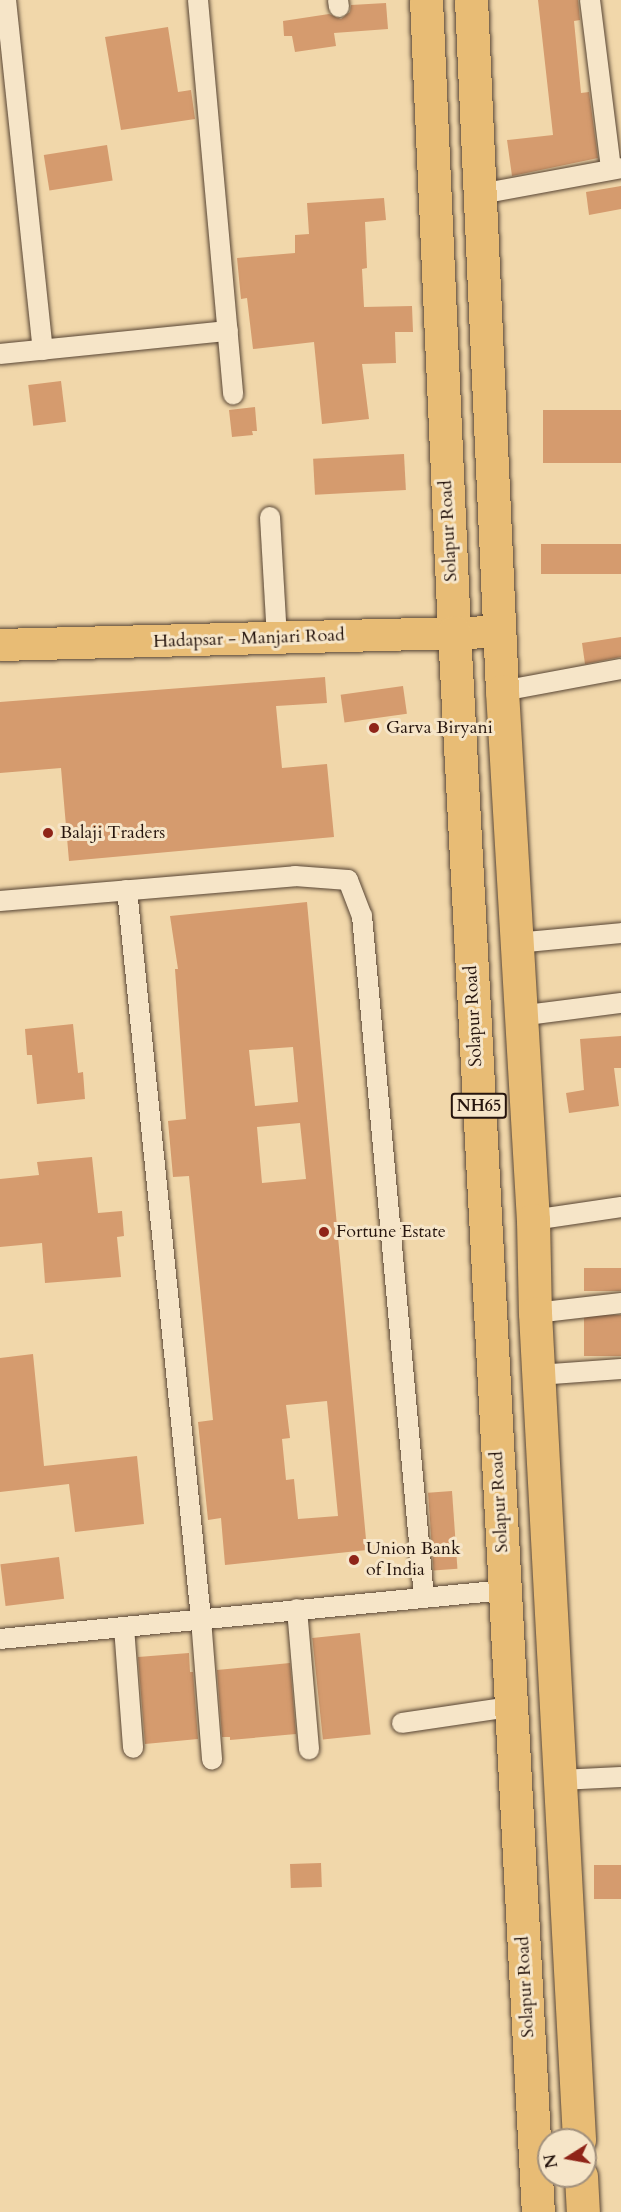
<!DOCTYPE html>
<html>
<head>
<meta charset="utf-8">
<style>
	body { margin:0 }
	#map { position:relative; width:621px; height:2212px; overflow:hidden; background:#f1d7aa; font-family:Cardo,serif }
	div>[style] { position:absolute }
	.building>* { inset:0; background:#d59b6e; transform-origin:0 0 }
	.roads { filter:drop-shadow(0 0 2px #584534) drop-shadow(0 0 2px #584534) }
	.street>* { height:20px; margin:-10px; padding:0 10px; transform-origin:10px; border-radius:10px; background:#f6e5c8 }
	.primary>* { height:32px; margin:-16px; padding:0 16px; transform-origin:16px; border-radius:16px; background:#e8bc75 }
	.highway>* { height:33px; margin:-16.5px; padding:0 16.5px; transform-origin:16.5px; border-radius:16.5px; background:#e8bc75 }
	.dots>* { width:16px; height:16px; translate:-50% -50%; box-sizing:border-box; border:3px solid #f6e5c8; border-radius:50% }
	span { translate:-50% -50%; white-space:nowrap; text-align:center; line-height:1.15; -webkit-text-stroke:6px #f6e5c8; paint-order:stroke }
	.shield-label span { padding:2px 4px; background:#f6e5c8; border:2px solid; border-radius:4px; -webkit-text-stroke-width:0 }
	.shield-label { font-size:16px; color:#25140d; font-weight:700 }
	.street-label { font-size:18px; color:#25140d }
	.poi-label { font-size:18px; color:#25140d }
	.left { translate:0 -50%; text-align:left }
	.north { position:absolute; left:537px; top:2128px; width:60px; height:60px; box-sizing:border-box; background:#f6e5c8; border:2px solid #a2917d; border-radius:50%; rotate:259deg; font-size:16px; font-weight:700; line-height:24px; text-align:center; color:#25140d }
	.north::after { content:''; display:block; margin:auto; width:21px; height:27px; background:#8f2418; clip-path:polygon(50% 0,100% 100%,50% 72%,0 100%) }
</style>
</head>
<body>
<div id="map">
	<div class="building">
		<div style="clip-path:polygon(538px 0,578px 0,580px 20px,574px 21px,581px 93px,589px 92px,598px 158px,512px 176px,507px 140px,553px 135px)"></div>
		<div style="clip-path:polygon(386px 3px,388px 29px,334px 33px,336px 46px,295px 52px,292px 36px,284px 36px,283px 21px,329px 14px,341px 19px,350px 12px,351px 5px)"></div>
		<div style="clip-path:polygon(168px 27px,178px 92px,191px 90px,195px 119px,121px 130px,105px 37px)"></div>
		<div style="left:107px;top:145px;width:36px;height:64px;rotate:81deg"></div>
		<div style="clip-path:polygon(621px 186px,621px 209px,589px 215px,586px 192px)"></div>
		<div style="clip-path:polygon(384px 198px,386px 220px,365px 222px,367px 268px,362px 269px,364px 307px,412px 306px,413px 332px,395px 332px,396px 363px,362px 364px,369px 419px,322px 424px,314px 342px,253px 349px,247px 298px,241px 299px,237px 258px,295px 253px,295px 235px,309px 234px,307px 203px)"></div>
		<div style="left:61px;top:381px;width:41px;height:33px;rotate:83deg"></div>
		<div style="clip-path:polygon(255px 407px,257px 431px,252px 431px,253px 435px,232px 437px,229px 410px)"></div>
		<div style="left:621px;top:410px;width:53px;height:78px;rotate:90deg"></div>
		<div style="left:404px;top:454px;width:36px;height:91px;rotate:87deg"></div>
		<div style="left:621px;top:544px;width:30px;height:80px;rotate:90deg"></div>
		<div style="clip-path:polygon(621px 637px,621px 657px,585px 664px,582px 643px)"></div>
		<div style="clip-path:polygon(325px 677px,327px 703px,276px 706px,282px 768px,327px 764px,334px 837px,69px 861px,61px 768px,0 773px,0 702px)"></div>
		<div style="left:403px;top:686px;width:28px;height:63px;rotate:82deg"></div>
		<div style="clip-path:polygon(evenodd,307px 902px,367px 1550px,225px 1565px,221px 1518px,208px 1520px,198px 1422px,213px 1420px,189px 1176px,173px 1177px,168px 1121px,186px 1119px,175px 969px,178px 969px,170px 916px,307px 902px,293px 1047px,298px 1102px,255px 1106px,249px 1050px,293px 1047px,307px 902px,300px 1123px,306px 1179px,262px 1183px,257px 1127px,300px 1123px,307px 902px,327px 1401px,338px 1516px,298px 1519px,294px 1479px,286px 1480px,282px 1439px,290px 1438px,286px 1405px,327px 1401px)"></div>
		<div style="clip-path:polygon(73px 1024px,78px 1073px,83px 1072px,85px 1099px,37px 1104px,32px 1055px,27px 1055px,25px 1029px)"></div>
		<div style="clip-path:polygon(621px 1036px,621px 1068px,614px 1068px,619px 1106px,569px 1113px,566px 1093px,584px 1090px,580px 1039px)"></div>
		<div style="clip-path:polygon(92px 1157px,98px 1213px,122px 1211px,124px 1236px,117px 1237px,121px 1277px,45px 1283px,42px 1243px,0 1247px,0 1179px,39px 1175px,37px 1162px)"></div>
		<div style="left:621px;top:1268px;width:23px;height:37px;rotate:90deg"></div>
		<div style="left:621px;top:1315px;width:41px;height:37px;rotate:90deg"></div>
		<div style="clip-path:polygon(33px 1354px,44px 1466px,137px 1456px,144px 1524px,75px 1532px,69px 1484px,0 1492px,0 1358px)"></div>
		<div style="left:452px;top:1491px;width:78px;height:24px;rotate:86deg"></div>
		<div style="left:59px;top:1557px;width:42px;height:59px;rotate:83deg"></div>
		<div style="left:360px;top:1633px;width:102px;height:48px;rotate:84deg"></div>
		<div style="clip-path:polygon(189px 1653px,190px 1672px,193px 1672px,198px 1739px,145px 1744px,138px 1657px)"></div>
		<div style="clip-path:polygon(290px 1663px,296px 1734px,230px 1740px,230px 1737px,222px 1737px,217px 1670px)"></div>
		<div style="left:321px;top:1863px;width:24px;height:31px;rotate:88deg"></div>
		<div style="left:621px;top:1865px;width:34px;height:27px;rotate:90deg"></div>
	</div>
	<div class="roads">
		<div class="street">
			<div style="left:6px;top:0;width:352px;rotate:84deg"></div>
			<div style="left:198px;top:0;width:396px;rotate:84.9deg"></div>
			<div style="left:338px;top:0;width:7px;rotate:82deg"></div>
			<div style="left:590px;top:0;width:170px;rotate:82.9deg"></div>
			<div style="left:480px;top:194px;width:143px;rotate:-10.4deg"></div>
			<div style="left:0;top:354px;width:229px;rotate:-5.8deg"></div>
			<div style="left:270px;top:517px;width:122px;rotate:86.7deg"></div>
			<div style="left:502px;top:691px;width:121px;rotate:-10.5deg"></div>
			<div style="left:127px;top:890px;width:733px;rotate:84.2deg"></div>
			<div style="left:201px;top:1619px;width:141px;rotate:85.5deg"></div>
			<div style="left:0;top:901px;width:296px;rotate:-4.8deg"></div>
			<div style="left:295px;top:876px;width:53px;rotate:4.3deg"></div>
			<div style="left:348px;top:880px;width:39px;rotate:69deg"></div>
			<div style="left:362px;top:916px;width:684px;rotate:84.8deg"></div>
			<div style="left:516px;top:943px;width:105px;rotate:-5.4deg"></div>
			<div style="left:519px;top:1016px;width:103px;rotate:-7.3deg"></div>
			<div style="left:533px;top:1220px;width:89px;rotate:-8.4deg"></div>
			<div style="left:535px;top:1313px;width:87px;rotate:-6.6deg"></div>
			<div style="left:538px;top:1375px;width:83px;rotate:-4.1deg"></div>
			<div style="left:297px;top:1609px;width:141px;rotate:85.1deg"></div>
			<div style="left:124px;top:1627px;width:121px;rotate:85.7deg"></div>
			<div style="left:0;top:1639px;width:507px;rotate:-5.54deg"></div>
			<div style="left:402px;top:1723px;width:110px;rotate:-8.4deg"></div>
			<div style="left:560px;top:1780px;width:61px;rotate:-2.8deg"></div>
		</div>
		<div class="primary">
			<div style="left:0;top:645px;width:499px;rotate:-1.5deg"></div>
		</div>
		<div class="highway">
			<div style="left:426px;top:0;width:633px;rotate:87.46deg"></div>
			<div style="left:454px;top:632px;width:1582px;rotate:86.96deg"></div>
			<div style="left:471px;top:0;width:692px;rotate:87.43deg"></div>
			<div style="left:502px;top:691px;width:530px;rotate:86.65deg"></div>
			<div style="left:533px;top:1220px;width:93px;rotate:88.8deg"></div>
			<div style="left:535px;top:1313px;width:828px;rotate:86.95deg"></div>
			<div style="left:581px;top:2176px;width:36px;rotate:87deg"></div>
		</div>
	</div>
	<div class="dots">
		<div style="left:374px;top:728px;background:#8f2418"></div>
		<div style="left:48px;top:833px;background:#8f2418"></div>
		<div style="left:324px;top:1232px;background:#8f2418"></div>
		<div style="left:354px;top:1560px;background:#8f2418"></div>
	</div>
	<div class="shield-label">
		<span style="left:479px;top:1106px">NH65</span>
	</div>
	<div class="street-label">
		<span style="left:449px;top:531px;rotate:-93deg">Solapur Road</span>
		<span style="left:249px;top:639px;rotate:-2deg">Hadapsar - Manjari Road</span>
		<span style="left:474px;top:1016px;rotate:-93deg">Solapur Road</span>
		<span style="left:500px;top:1502px;rotate:-93deg">Solapur Road</span>
		<span style="left:526px;top:1987px;rotate:-93deg">Solapur Road</span>
	</div>
	<div class="poi-label">
		<span class="left" style="left:386px;top:728px">Garva Biryani</span>
		<span class="left" style="left:60px;top:833px">Balaji Traders</span>
		<span class="left" style="left:336px;top:1232px">Fortune Estate</span>
		<span class="left" style="left:366px;top:1560px">Union Bank<br>of India</span>
	</div>
	<div class="north">N</div>
</div>
</body>
</html>
